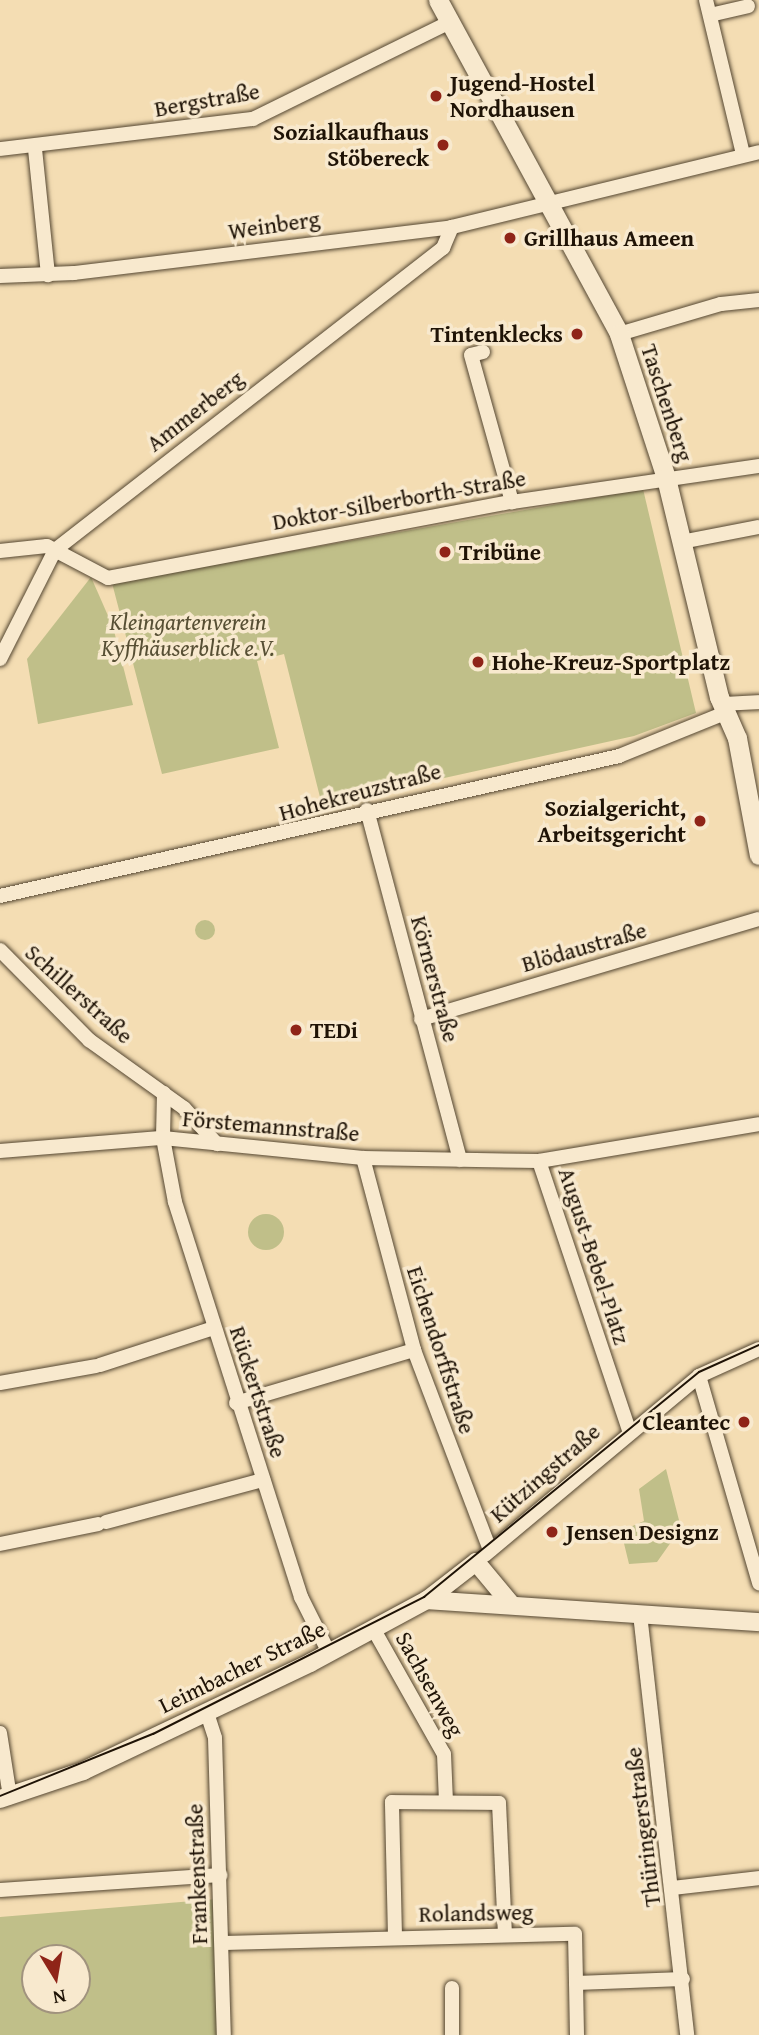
<!DOCTYPE html>
<html>
<head>
<meta charset="utf-8">
<style>
	body { margin:0 }
	#map { position:relative; width:759px; height:2035px; overflow:hidden; background:#f4ddb3; font-family:"Gentium Book Plus",serif }
	div>[style] { position:absolute }
	.green>* { inset:0; background:#c0bf89 }
	.round { border-radius:50% }
	.roads { filter:drop-shadow(0 0 2px #544631) drop-shadow(0 0 2px #544631) }
	.minor>* { height:14px; margin:-7px; padding:0 7px; transform-origin:7px; border-radius:7px; background:#f8e9ce }
	.tertiary>* { height:18px; margin:-9px; padding:0 9px; transform-origin:9px; border-radius:9px; background:#f8e9ce }
	.secondary>* { height:19px; margin:-9.5px; padding:0 9.5px; transform-origin:9.5px; border-radius:9.5px; background:#f8e9ce }
	.tram>* { height:2px; margin:-1px; padding:0 1px; transform-origin:1px; border-radius:1px; background:#1f1306 }
	.dots>* { width:19px; height:19px; translate:-50% -50%; box-sizing:border-box; border:4px solid #f8e9ce; border-radius:50% }
	span { translate:-50% -50%; white-space:nowrap; text-align:center; line-height:1.15; -webkit-text-stroke:7px #f8e9ce; paint-order:stroke }
	.poi-label { font-size:23px; color:#1f1306; font-weight:700 }
	.left { translate:0 -50%; text-align:left }
	.right { translate:-100% -50%; text-align:right }
	.street-label { font-size:23px; color:#1f1306 }
	.park-label { font-size:23px; color:#574f34; font-style:italic }
	.north { position:absolute; left:21px; top:1944px; width:70px; height:70px; box-sizing:border-box; background:#f8e9ce; border:2px solid #a1937e; border-radius:50%; rotate:169deg; font-size:19px; font-weight:700; line-height:28px; text-align:center; color:#1f1306 }
	.north::after { content:''; display:block; margin:auto; width:24px; height:32px; background:#8f2418; clip-path:polygon(50% 0,100% 100%,50% 72%,0 100%) }
</style>
</head>
<body>
<div id="map">
	<div class="green">
		<div style="clip-path:polygon(643px 489px,696px 713px,634px 736px,322px 805px,284px 654px,257px 661px,279px 748px,162px 774px,112px 583px)"></div>
		<div style="clip-path:polygon(91px 577px,113px 627px,133px 705px,38px 724px,27px 659px)"></div>
		<div class="round" style="left:195px;top:920px;width:20px;height:20px"></div>
		<div class="round" style="left:248px;top:1214px;width:36px;height:36px"></div>
		<div style="clip-path:polygon(666px 1469px,681px 1528px,657px 1562px,629px 1564px,621px 1531px,644px 1521px,639px 1489px)"></div>
		<div style="clip-path:polygon(evenodd,217px 1899px,221px 2035px,0 2035px,0 1917px,217px 1899px,35px 1958px,77px 1958px,77px 2000px,35px 2000px,35px 1958px)"></div>
	</div>
	<div class="roads">
		<div class="minor">
			<div style="left:706px;top:0;width:158px;rotate:76.5deg"></div>
			<div style="left:710px;top:15px;width:39px;rotate:-13deg"></div>
			<div style="left:0;top:149px;width:255px;rotate:-6.8deg"></div>
			<div style="left:253px;top:119px;width:220px;rotate:-26.2deg"></div>
			<div style="left:35px;top:149px;width:127px;rotate:84.1deg"></div>
			<div style="left:0;top:276px;width:74px;rotate:-2.3deg"></div>
			<div style="left:74px;top:273px;width:381px;rotate:-6.9deg"></div>
			<div style="left:452px;top:227px;width:316px;rotate:-13.7deg"></div>
			<div style="left:619px;top:334px;width:106px;rotate:-16.4deg"></div>
			<div style="left:721px;top:304px;width:38px;rotate:-6deg"></div>
			<div style="left:483px;top:352px;width:12px;rotate:166deg"></div>
			<div style="left:471px;top:355px;width:153px;rotate:74.4deg"></div>
			<div style="left:681px;top:542px;width:79px;rotate:-10.9deg"></div>
			<div style="left:0;top:551px;width:47px;rotate:-6.1deg"></div>
			<div style="left:47px;top:546px;width:69px;rotate:27.7deg"></div>
			<div style="left:108px;top:578px;width:411px;rotate:-10.7deg"></div>
			<div style="left:512px;top:502px;width:250px;rotate:-8.3deg"></div>
			<div style="left:0;top:659px;width:122px;rotate:-63.2deg"></div>
			<div style="left:55px;top:550px;width:492px;rotate:-37.9deg"></div>
			<div style="left:443px;top:248px;width:23px;rotate:-67deg"></div>
			<div style="left:722px;top:704px;width:37px;rotate:-3deg"></div>
			<div style="left:367px;top:810px;width:362px;rotate:75.1deg"></div>
			<div style="left:0;top:896px;width:635px;rotate:-12.74deg"></div>
			<div style="left:619px;top:756px;width:114px;rotate:-22.1deg"></div>
			<div style="left:0;top:950px;width:127px;rotate:45.3deg"></div>
			<div style="left:89px;top:1040px;width:117px;rotate:35.6deg"></div>
			<div style="left:184px;top:1108px;width:49px;rotate:47.5deg"></div>
			<div style="left:421px;top:1019px;width:352px;rotate:-16.5deg"></div>
			<div style="left:164px;top:1093px;width:45px;rotate:91.3deg"></div>
			<div style="left:163px;top:1138px;width:65px;rotate:79.4deg"></div>
			<div style="left:175px;top:1202px;width:415px;rotate:72.3deg"></div>
			<div style="left:301px;top:1597px;width:63px;rotate:63.4deg"></div>
			<div style="left:0;top:1151px;width:164px;rotate:-4.6deg"></div>
			<div style="left:163px;top:1138px;width:201px;rotate:5.7deg"></div>
			<div style="left:363px;top:1158px;width:176px;rotate:1deg"></div>
			<div style="left:539px;top:1161px;width:223px;rotate:-9.5deg"></div>
			<div style="left:363px;top:1158px;width:199px;rotate:75.1deg"></div>
			<div style="left:414px;top:1350px;width:214px;rotate:69.2deg"></div>
			<div style="left:539px;top:1161px;width:284px;rotate:71.5deg"></div>
			<div style="left:100px;top:1365px;width:120px;rotate:-18deg"></div>
			<div style="left:699px;top:1376px;width:216px;rotate:73.8deg"></div>
			<div style="left:0;top:1383px;width:97px;rotate:-10deg"></div>
			<div style="left:236px;top:1403px;width:186px;rotate:-16.6deg"></div>
			<div style="left:106px;top:1522px;width:163px;rotate:-15deg"></div>
			<div style="left:0;top:1544px;width:100px;rotate:-11.5deg"></div>
			<div style="left:485px;top:1555px;width:279px;rotate:-39.9deg"></div>
			<div style="left:699px;top:1376px;width:66px;rotate:-24.2deg"></div>
			<div style="left:640px;top:1614px;width:424px;rotate:83.6deg"></div>
			<div style="left:374px;top:1630px;width:142px;rotate:60.6deg"></div>
			<div style="left:444px;top:1754px;width:48px;rotate:87.6deg"></div>
			<div style="left:207px;top:1713px;width:26px;rotate:72deg"></div>
			<div style="left:215px;top:1738px;width:297px;rotate:88.3deg"></div>
			<div style="left:0;top:1733px;width:65px;rotate:81.1deg"></div>
			<div style="left:673px;top:1888px;width:87px;rotate:-6.6deg"></div>
			<div style="left:0;top:1890px;width:221px;rotate:-3.9deg"></div>
			<div style="left:395px;top:1937px;width:135px;rotate:-91.3deg"></div>
			<div style="left:392px;top:1802px;width:107px;rotate:0.5deg"></div>
			<div style="left:499px;top:1803px;width:132px;rotate:87.4deg"></div>
			<div style="left:222px;top:1943px;width:353px;rotate:-1.5deg"></div>
			<div style="left:575px;top:1934px;width:49px;rotate:88.8deg"></div>
			<div style="left:576px;top:1983px;width:107px;rotate:-2.1deg"></div>
			<div style="left:576px;top:1983px;width:52px;rotate:88.9deg"></div>
			<div style="left:452px;top:1988px;width:47px;rotate:90deg"></div>
		</div>
		<div class="tertiary">
			<div style="left:427px;top:1600px;width:333px;rotate:3.8deg"></div>
			<div style="left:0;top:1799px;width:88px;rotate:-18.6deg"></div>
			<div style="left:83px;top:1771px;width:251px;rotate:-25.4deg"></div>
			<div style="left:310px;top:1663px;width:133px;rotate:-28.3deg"></div>
			<div style="left:427px;top:1600px;width:62px;rotate:-37.8deg"></div>
			<div style="left:476px;top:1562px;width:55px;rotate:50.2deg"></div>
		</div>
		<div class="secondary">
			<div style="left:438px;top:0;width:380px;rotate:61.5deg"></div>
			<div style="left:619px;top:334px;width:151px;rotate:71.9deg"></div>
			<div style="left:666px;top:478px;width:225px;rotate:76.4deg"></div>
			<div style="left:719px;top:697px;width:45px;rotate:66.3deg"></div>
			<div style="left:737px;top:738px;width:119px;rotate:79.4deg"></div>
		</div>
	</div>
	<div class="tram">
		<div style="left:0;top:1796px;width:165px;rotate:-22.1deg"></div>
		<div style="left:153px;top:1734px;width:304px;rotate:-26.8deg"></div>
		<div style="left:424px;top:1597px;width:355px;rotate:-39.3deg"></div>
		<div style="left:699px;top:1372px;width:66px;rotate:-24.2deg"></div>
	</div>
	<div class="dots">
		<div style="left:436px;top:96px;background:#8f2418"></div>
		<div style="left:443px;top:145px;background:#8f2418"></div>
		<div style="left:510px;top:238px;background:#8f2418"></div>
		<div style="left:577px;top:334px;background:#8f2418"></div>
		<div style="left:445px;top:552px;background:#8f2418"></div>
		<div style="left:478px;top:662px;background:#8f2418"></div>
		<div style="left:700px;top:821px;background:#8f2418"></div>
		<div style="left:296px;top:1030px;background:#8f2418"></div>
		<div style="left:744px;top:1422px;background:#8f2418"></div>
		<div style="left:552px;top:1532px;background:#8f2418"></div>
	</div>
	<div class="poi-label">
		<span class="left" style="left:450px;top:96px">Jugend-Hostel<br>Nordhausen</span>
		<span class="right" style="left:429px;top:145px">Sozialkaufhaus<br>Stöbereck</span>
		<span class="left" style="left:524px;top:238px">Grillhaus Ameen</span>
		<span class="right" style="left:563px;top:334px">Tintenklecks</span>
		<span class="left" style="left:459px;top:552px">Tribüne</span>
		<span class="left" style="left:492px;top:662px">Hohe-Kreuz-Sportplatz</span>
		<span class="right" style="left:686px;top:821px">Sozialgericht,<br>Arbeitsgericht</span>
		<span class="left" style="left:310px;top:1030px">TEDi</span>
		<span class="right" style="left:730px;top:1422px">Cleantec</span>
		<span class="left" style="left:566px;top:1532px">Jensen Designz</span>
	</div>
	<div class="street-label">
		<span style="left:207px;top:100px;rotate:-10deg">Bergstraße</span>
		<span style="left:274px;top:225px;rotate:-8deg">Weinberg</span>
		<span style="left:667px;top:403px;rotate:72deg">Taschenberg</span>
		<span style="left:195px;top:411px;rotate:-38deg">Ammerberg</span>
		<span style="left:399px;top:500px;rotate:-10deg">Doktor-Silberborth-Straße</span>
		<span style="left:360px;top:792px;rotate:-15deg">Hohekreuzstraße</span>
		<span style="left:584px;top:947px;rotate:-16deg">Blödaustraße</span>
		<span style="left:435px;top:979px;rotate:75deg">Körnerstraße</span>
		<span style="left:79px;top:994px;rotate:42deg">Schillerstraße</span>
		<span style="left:271px;top:1126px;rotate:5deg">Förstemannstraße</span>
		<span style="left:594px;top:1256px;rotate:72deg">August-Bebel-Platz</span>
		<span style="left:441px;top:1350px;rotate:72deg">Eichendorffstraße</span>
		<span style="left:258px;top:1392px;rotate:72deg">Rückertstraße</span>
		<span style="left:545px;top:1473px;rotate:-41deg">Kützingstraße</span>
		<span style="left:242px;top:1667px;rotate:-26deg">Leimbacher Straße</span>
		<span style="left:430px;top:1684px;rotate:61deg">Sachsenweg</span>
		<span style="left:643px;top:1827px;rotate:-97deg">Thüringerstraße</span>
		<span style="left:197px;top:1874px;rotate:-92deg">Frankenstraße</span>
		<span style="left:476px;top:1913px;rotate:-1deg">Rolandsweg</span>
	</div>
	<div class="park-label">
		<span style="left:188px;top:635px">Kleingartenverein<br>Kyffhäuserblick e.V.</span>
	</div>
	<div class="north">N</div>
</div>
</body>
</html>
